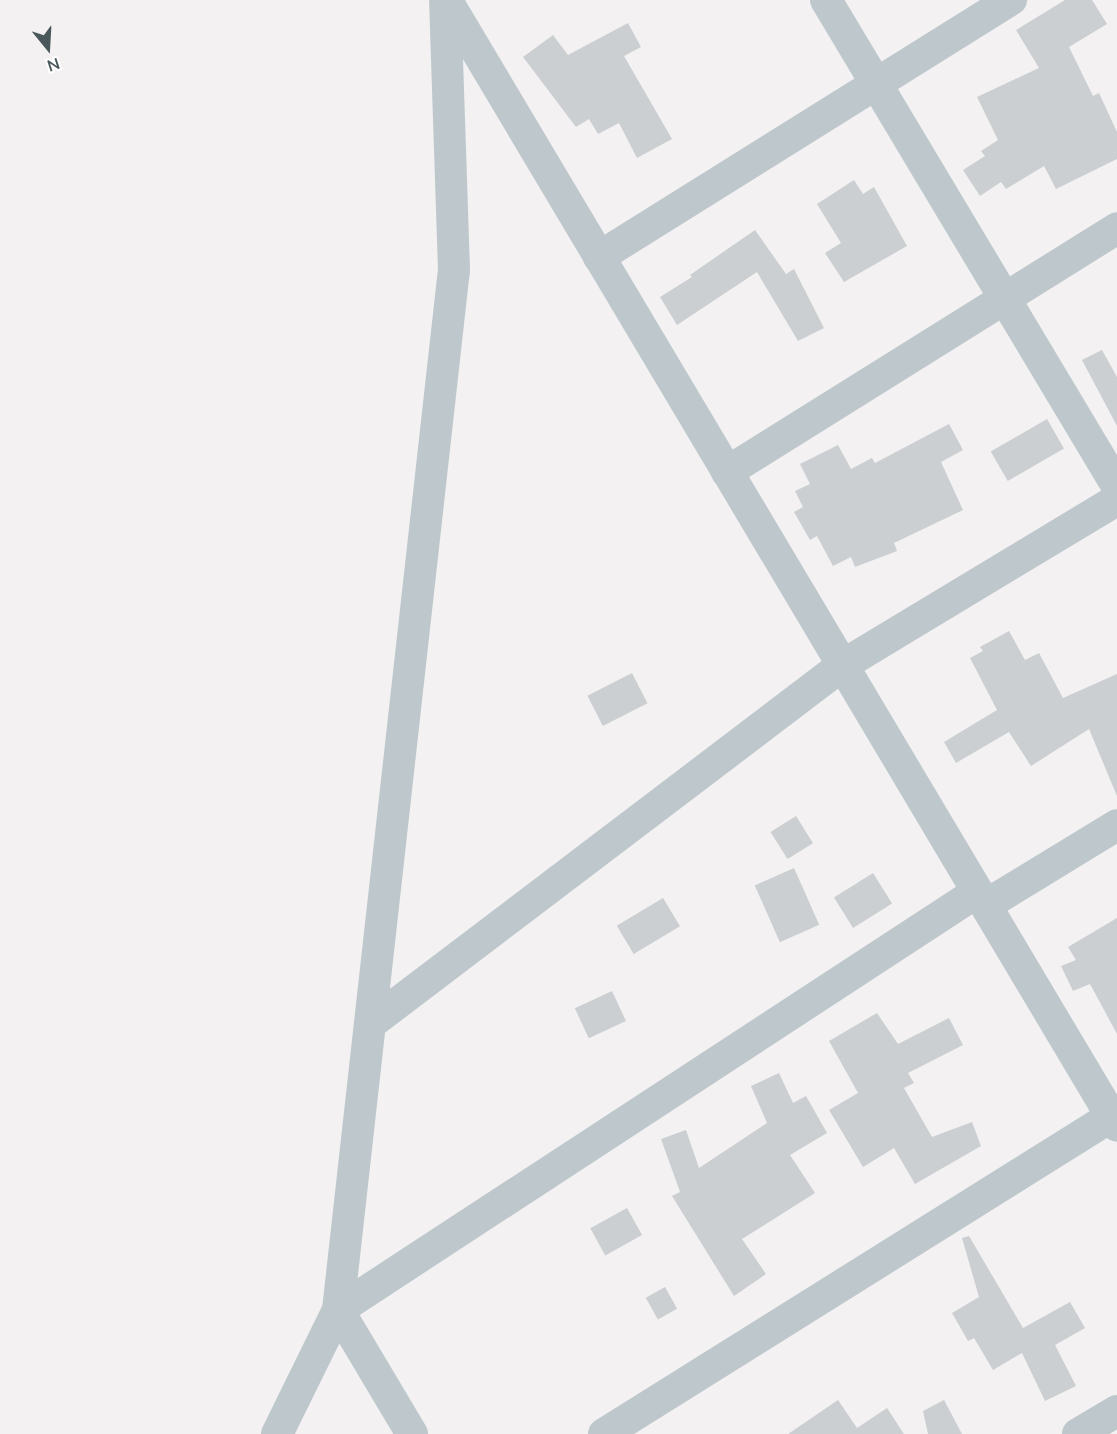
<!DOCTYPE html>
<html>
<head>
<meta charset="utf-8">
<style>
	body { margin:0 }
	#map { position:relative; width:1117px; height:1434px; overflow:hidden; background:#f3f1f1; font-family:Mulish,sans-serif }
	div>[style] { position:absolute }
	.building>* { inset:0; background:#cbcfd2; transform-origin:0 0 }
	.street>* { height:32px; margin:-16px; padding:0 16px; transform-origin:16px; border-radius:16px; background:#bec8cc }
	span { translate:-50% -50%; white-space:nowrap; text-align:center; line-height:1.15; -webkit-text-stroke:5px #fff; paint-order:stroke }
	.north { position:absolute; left:18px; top:18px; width:60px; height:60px; -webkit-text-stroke:4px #fff; paint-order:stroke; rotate:162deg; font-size:16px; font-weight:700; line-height:24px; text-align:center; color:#4a585c }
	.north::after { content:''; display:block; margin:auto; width:21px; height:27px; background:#4a585c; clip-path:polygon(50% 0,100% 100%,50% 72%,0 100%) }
</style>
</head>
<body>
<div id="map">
	<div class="building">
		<div style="clip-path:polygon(1065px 0,1092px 0,1107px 24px,1069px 47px,1093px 96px,1099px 93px,1117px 132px,1117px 159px,1056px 189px,1044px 166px,1006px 189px,1001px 182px,980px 196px,963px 170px,985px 156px,981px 151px,998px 140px,977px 97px,1039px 68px,1016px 30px)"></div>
		<div style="clip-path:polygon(628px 23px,641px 47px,624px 56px,672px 139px,637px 158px,619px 123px,598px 134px,589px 119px,576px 127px,523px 57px,553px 35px,568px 55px)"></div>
		<div style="clip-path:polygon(854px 180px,863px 194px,874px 187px,907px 246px,844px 282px,825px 253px,841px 243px,817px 204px)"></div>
		<div style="clip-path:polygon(755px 230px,786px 274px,794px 269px,824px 328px,798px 341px,757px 272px,677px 325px,660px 297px,692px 277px,690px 275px)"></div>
		<div style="clip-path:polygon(1102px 350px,1117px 377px,1117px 426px,1082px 360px)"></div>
		<div style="left:1047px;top:419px;width:34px;height:65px;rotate:60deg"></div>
		<div style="clip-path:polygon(949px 424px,963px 450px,941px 462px,963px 510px,894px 543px,897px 551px,855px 567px,851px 557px,833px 566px,817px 536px,810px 540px,794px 512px,803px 507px,795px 491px,810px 484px,800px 464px,838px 445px,851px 469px,872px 458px,875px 463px)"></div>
		<div style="clip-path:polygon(1009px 631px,1025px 660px,1039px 653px,1063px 698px,1117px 674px,1117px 796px,1089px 729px,1031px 766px,1009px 732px,956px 763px,944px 742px,997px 710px,970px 658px,983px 651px,980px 647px)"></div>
		<div style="left:632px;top:673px;width:34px;height:50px;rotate:63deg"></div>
		<div style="left:796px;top:816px;width:32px;height:30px;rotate:58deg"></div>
		<div style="left:794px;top:868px;width:62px;height:43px;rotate:66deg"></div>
		<div style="left:873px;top:873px;width:36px;height:46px;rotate:58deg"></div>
		<div style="left:663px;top:898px;width:33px;height:54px;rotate:59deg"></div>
		<div style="clip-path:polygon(1117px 918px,1117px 1034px,1090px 984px,1073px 991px,1061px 966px,1076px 960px,1068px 947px)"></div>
		<div style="left:612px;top:991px;width:33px;height:41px;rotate:65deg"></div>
		<div style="clip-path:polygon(877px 1013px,898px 1044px,949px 1018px,963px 1045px,908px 1073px,914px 1083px,904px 1088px,932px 1137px,972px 1122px,981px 1146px,915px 1184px,894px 1148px,863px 1167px,829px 1110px,858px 1093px,829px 1041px)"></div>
		<div style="clip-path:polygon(779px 1073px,793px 1103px,806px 1096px,827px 1133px,790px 1155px,815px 1193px,742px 1239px,766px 1274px,734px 1296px,672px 1196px,680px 1192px,661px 1139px,686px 1130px,699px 1168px,767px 1123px,751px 1086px)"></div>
		<div style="left:627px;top:1208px;width:31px;height:42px;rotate:61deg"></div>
		<div style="clip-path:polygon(969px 1236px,1023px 1328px,1070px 1302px,1085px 1328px,1055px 1345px,1076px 1386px,1045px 1401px,1022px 1353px,993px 1370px,974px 1338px,968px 1341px,952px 1313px,979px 1297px,962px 1238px)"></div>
		<div style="left:665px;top:1287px;width:25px;height:22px;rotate:61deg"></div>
		<div style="clip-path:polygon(838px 1400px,857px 1428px,887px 1408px,904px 1434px,788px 1434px)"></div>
		<div style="clip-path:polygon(944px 1400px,962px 1434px,928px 1434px,923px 1411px)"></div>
	</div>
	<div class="street">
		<div style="left:826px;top:0;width:566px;rotate:59.09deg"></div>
		<div style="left:447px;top:1px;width:1309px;rotate:59.22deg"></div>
		<div style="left:599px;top:257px;width:486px;rotate:-32deg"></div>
		<div style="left:727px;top:472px;width:460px;rotate:-32deg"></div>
		<div style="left:986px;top:905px;width:153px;rotate:-31.4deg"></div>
		<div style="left:370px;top:1024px;width:594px;rotate:-37.2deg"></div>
		<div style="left:843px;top:665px;width:320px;rotate:-31.1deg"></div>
		<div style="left:277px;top:1434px;width:138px;rotate:-63.8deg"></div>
		<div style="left:338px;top:1310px;width:1046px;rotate:-83.64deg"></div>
		<div style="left:454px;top:270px;width:270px;rotate:-91.9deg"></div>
		<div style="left:412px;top:1434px;width:144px;rotate:-120.8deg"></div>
		<div style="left:338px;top:1310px;width:764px;rotate:-33.19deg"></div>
		<div style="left:604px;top:1434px;width:605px;rotate:-32.04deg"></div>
		<div style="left:1078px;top:1434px;width:45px;rotate:-30.5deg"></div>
	</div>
	<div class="north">N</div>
</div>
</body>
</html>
